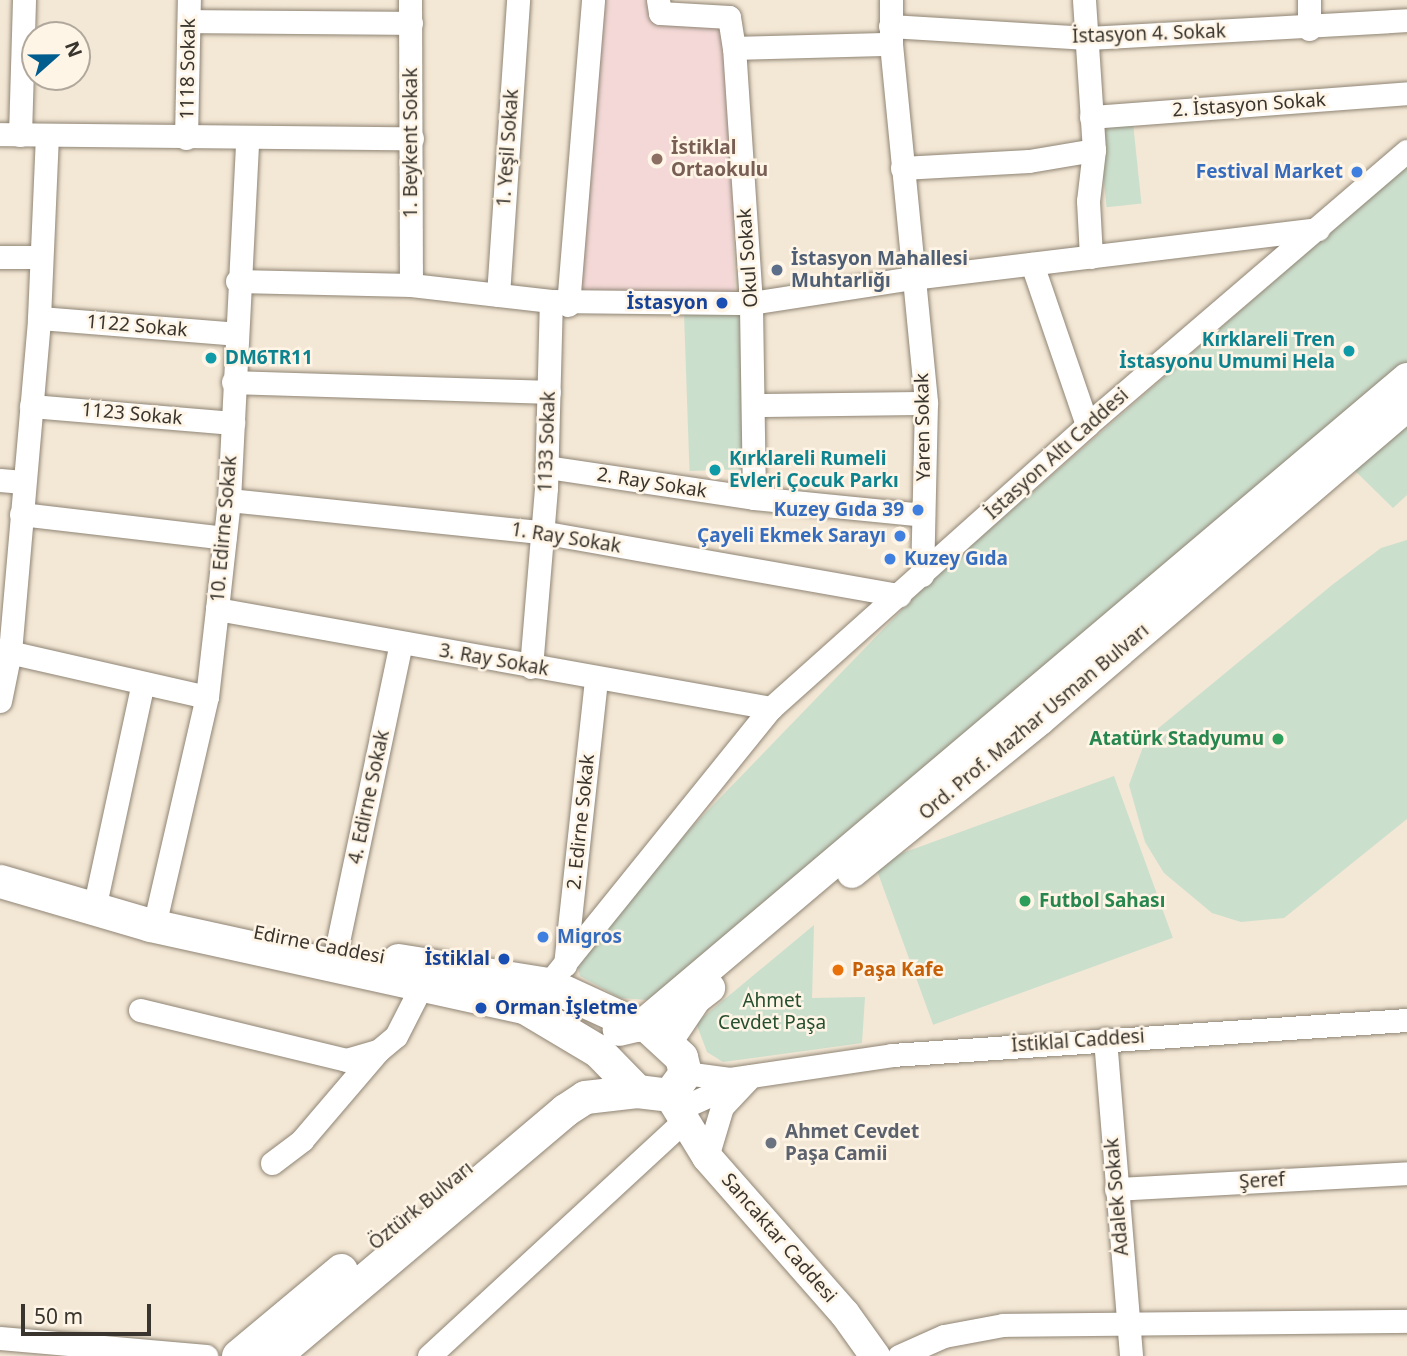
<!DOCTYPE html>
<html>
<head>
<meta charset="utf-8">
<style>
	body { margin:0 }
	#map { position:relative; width:1407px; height:1356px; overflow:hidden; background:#f3e7d5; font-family:"Noto Sans",sans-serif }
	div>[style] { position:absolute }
	.education>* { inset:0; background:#f3d8d7 }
	.green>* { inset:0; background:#cbdfcd; transform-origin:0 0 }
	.roads { filter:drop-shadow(0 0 2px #908575) drop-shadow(0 0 2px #908575) }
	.minor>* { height:23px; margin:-11.5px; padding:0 11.5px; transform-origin:11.5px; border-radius:11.5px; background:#fff }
	.major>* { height:30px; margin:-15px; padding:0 15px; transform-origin:15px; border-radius:15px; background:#fff }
	.highway>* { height:33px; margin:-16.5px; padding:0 16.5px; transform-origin:16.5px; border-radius:16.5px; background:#fff }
	.dots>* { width:19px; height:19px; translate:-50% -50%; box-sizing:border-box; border:4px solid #fff5e6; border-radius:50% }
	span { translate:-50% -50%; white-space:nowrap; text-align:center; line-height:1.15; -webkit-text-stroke:5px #fff5e6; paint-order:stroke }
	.street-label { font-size:19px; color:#39352e }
	.education-label { font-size:19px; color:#785e54; font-weight:700 }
	.left { translate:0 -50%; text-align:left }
	.shop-label { font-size:19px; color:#366cbe; font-weight:700 }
	.right { translate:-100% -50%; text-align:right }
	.service-label { font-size:19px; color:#4e5e75; font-weight:700 }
	.transit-label { font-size:19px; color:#164399; font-weight:700 }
	.culture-label { font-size:19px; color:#0d838f; font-weight:700 }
	.leisure-label { font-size:19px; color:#27864d; font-weight:700 }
	.food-label { font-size:19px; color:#c56008; font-weight:700 }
	.park-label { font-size:19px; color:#264f2f }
	.worship-label { font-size:19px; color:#5b616d; font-weight:700 }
	.north { position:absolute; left:21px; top:21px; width:70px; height:70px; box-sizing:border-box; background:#fff5e6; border:2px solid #b0a89c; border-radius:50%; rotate:69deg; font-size:19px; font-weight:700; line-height:28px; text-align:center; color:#39352e }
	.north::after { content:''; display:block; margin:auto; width:24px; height:32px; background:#015d8e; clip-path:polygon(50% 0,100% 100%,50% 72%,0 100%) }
	.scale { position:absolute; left:21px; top:1304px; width:130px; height:32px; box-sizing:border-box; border:4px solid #39352e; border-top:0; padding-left:9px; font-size:21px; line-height:24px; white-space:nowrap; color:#39352e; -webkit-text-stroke:5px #fff5e6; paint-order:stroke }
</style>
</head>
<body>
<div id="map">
	<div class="education">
		<div style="clip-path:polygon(593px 0,658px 0,729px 17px,735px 303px,571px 301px)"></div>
	</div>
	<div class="green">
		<div style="left:1133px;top:123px;width:81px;height:35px;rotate:84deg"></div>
		<div style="clip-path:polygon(1407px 165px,1407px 362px,648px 1000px,620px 998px,580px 976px,578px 968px,586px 954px,689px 830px,925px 586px)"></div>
		<div style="left:743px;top:312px;width:157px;height:59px;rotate:88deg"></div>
		<div style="clip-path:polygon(1407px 418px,1407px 495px,1393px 508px,1344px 460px)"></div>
		<div style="clip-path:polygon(1407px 540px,1407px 819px,1284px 918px,1241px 922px,1212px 913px,1164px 873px,1145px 842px,1129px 785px,1143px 747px,1155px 731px,1332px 585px,1381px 548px)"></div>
		<div style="left:1114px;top:776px;width:172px;height:255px;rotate:70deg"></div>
		<div style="clip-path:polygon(814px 925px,812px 998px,865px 997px,862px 1043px,723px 1062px,707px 1052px,696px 1023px)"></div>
	</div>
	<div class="roads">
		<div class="minor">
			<div style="left:410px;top:0;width:285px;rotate:89.8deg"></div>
			<div style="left:658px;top:0;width:13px;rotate:81deg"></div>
			<div style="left:660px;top:13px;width:69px;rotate:3.3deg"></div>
			<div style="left:729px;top:17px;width:31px;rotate:81deg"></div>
			<div style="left:891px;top:0;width:44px;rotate:90deg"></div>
			<div style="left:891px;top:44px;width:361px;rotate:84.4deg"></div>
			<div style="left:926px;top:403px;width:172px;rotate:91.3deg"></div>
			<div style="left:1084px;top:0;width:150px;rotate:86.2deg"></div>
			<div style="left:1094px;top:150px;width:51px;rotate:96.7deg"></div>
			<div style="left:1088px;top:201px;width:56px;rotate:86.9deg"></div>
			<div style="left:1309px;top:0;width:29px;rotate:90deg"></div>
			<div style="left:189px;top:21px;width:222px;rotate:0.5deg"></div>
			<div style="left:890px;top:26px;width:198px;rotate:3.5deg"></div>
			<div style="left:1088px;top:38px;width:320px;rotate:-3.2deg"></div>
			<div style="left:1091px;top:117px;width:317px;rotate:-4.3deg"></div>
			<div style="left:0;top:134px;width:412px;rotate:0.6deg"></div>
			<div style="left:20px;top:135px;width:135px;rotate:-88.3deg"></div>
			<div style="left:186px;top:138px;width:138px;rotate:-88.8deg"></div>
			<div style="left:902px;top:168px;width:127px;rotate:-3.2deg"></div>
			<div style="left:1029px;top:161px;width:66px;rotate:-9.6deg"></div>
			<div style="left:0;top:257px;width:39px"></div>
			<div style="left:1032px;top:264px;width:170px;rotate:71.1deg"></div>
			<div style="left:237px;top:281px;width:174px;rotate:1.3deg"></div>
			<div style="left:411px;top:285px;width:141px;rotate:6.5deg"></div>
			<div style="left:551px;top:301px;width:200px;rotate:0.6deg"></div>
			<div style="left:751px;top:303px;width:164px;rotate:-8.8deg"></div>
			<div style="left:913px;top:278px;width:408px;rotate:-6.9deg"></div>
			<div style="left:498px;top:295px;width:296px;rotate:-86.1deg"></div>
			<div style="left:568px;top:305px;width:306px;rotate:-85.3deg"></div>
			<div style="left:39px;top:318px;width:198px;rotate:4.6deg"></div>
			<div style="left:233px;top:382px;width:316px;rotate:1.8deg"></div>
			<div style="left:756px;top:405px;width:170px;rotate:-0.7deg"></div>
			<div style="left:31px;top:406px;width:203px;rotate:4.8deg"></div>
			<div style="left:547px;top:467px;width:209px;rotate:8.5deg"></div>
			<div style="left:754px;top:498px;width:170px;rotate:5.7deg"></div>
			<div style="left:0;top:480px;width:23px;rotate:5deg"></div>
			<div style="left:754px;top:498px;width:195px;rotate:-90.9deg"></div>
			<div style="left:751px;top:303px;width:256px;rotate:-93.8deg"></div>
			<div style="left:734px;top:48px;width:157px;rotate:-1.5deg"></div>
			<div style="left:229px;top:500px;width:314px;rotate:5.9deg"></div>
			<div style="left:541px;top:532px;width:364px;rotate:10deg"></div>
			<div style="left:21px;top:514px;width:205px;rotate:6.7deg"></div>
			<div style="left:217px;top:609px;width:563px;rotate:10.13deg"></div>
			<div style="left:0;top:650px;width:212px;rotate:12.8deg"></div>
			<div style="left:531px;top:667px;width:180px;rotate:-85.2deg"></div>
			<div style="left:546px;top:488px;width:187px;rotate:-88.5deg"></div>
			<div style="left:0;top:701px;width:50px;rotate:-78.5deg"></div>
			<div style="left:10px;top:652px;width:335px;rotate:-85deg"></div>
			<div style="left:39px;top:318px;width:183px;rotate:-87.5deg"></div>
			<div style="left:97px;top:895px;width:217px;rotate:-77.8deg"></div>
			<div style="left:157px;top:913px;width:222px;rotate:-77deg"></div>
			<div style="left:207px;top:697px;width:89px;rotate:-83.5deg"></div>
			<div style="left:217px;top:609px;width:110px;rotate:-83.7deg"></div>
			<div style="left:229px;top:500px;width:361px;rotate:-87.1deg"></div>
			<div style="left:336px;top:951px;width:315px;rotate:-78.1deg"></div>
			<div style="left:565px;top:965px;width:288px;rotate:-83.8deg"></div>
			<div style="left:548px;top:984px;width:355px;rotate:-51.1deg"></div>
			<div style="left:771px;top:708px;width:424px;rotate:-41.8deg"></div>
			<div style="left:1087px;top:425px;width:421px;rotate:-40.6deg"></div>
			<div style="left:140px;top:1010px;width:212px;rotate:13.6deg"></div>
			<div style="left:346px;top:1060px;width:33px;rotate:-16deg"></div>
			<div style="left:378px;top:1051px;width:23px;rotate:-40deg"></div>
			<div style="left:396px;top:1036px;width:55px;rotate:-63deg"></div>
			<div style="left:1105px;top:1039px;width:318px;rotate:85.3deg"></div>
			<div style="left:685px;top:1073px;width:45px;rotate:7.6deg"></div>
			<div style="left:730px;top:1079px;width:164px;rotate:-8.4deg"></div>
			<div style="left:892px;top:1055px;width:516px;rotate:-3.89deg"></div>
			<div style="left:679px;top:1109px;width:66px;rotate:-24.2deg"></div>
			<div style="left:707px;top:1157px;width:52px;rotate:-73.3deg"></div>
			<div style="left:722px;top:1107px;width:42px;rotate:-46.9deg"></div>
			<div style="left:272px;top:1163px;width:38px;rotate:-37deg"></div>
			<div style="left:302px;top:1140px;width:117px;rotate:-49.5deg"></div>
			<div style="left:1116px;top:1189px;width:291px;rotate:-3.1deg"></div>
			<div style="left:0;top:1338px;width:207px;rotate:5deg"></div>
			<div style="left:429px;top:1356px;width:348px;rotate:-42.7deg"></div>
			<div style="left:899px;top:1356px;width:49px;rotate:-24deg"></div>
			<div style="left:944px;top:1336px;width:60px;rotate:-10.6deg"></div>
			<div style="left:1003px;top:1325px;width:404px;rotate:-0.6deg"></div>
		</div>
		<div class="major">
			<div style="left:852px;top:873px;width:242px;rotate:-39.1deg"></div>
			<div style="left:1040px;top:720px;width:483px;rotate:-40.5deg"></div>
			<div style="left:644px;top:1023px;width:999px;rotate:-40.21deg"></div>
			<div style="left:667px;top:1042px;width:52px;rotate:-56deg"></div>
			<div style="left:696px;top:999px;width:18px;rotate:-38deg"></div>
			<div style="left:669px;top:1095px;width:73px;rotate:58.5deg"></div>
			<div style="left:707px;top:1157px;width:209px;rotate:48.7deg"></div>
			<div style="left:845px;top:1314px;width:52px;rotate:54.5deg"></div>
		</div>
		<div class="highway">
			<div style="left:0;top:881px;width:156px;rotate:16.3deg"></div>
			<div style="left:150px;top:925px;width:385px;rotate:12.4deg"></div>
			<div style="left:526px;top:1008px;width:84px;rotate:30.8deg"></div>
			<div style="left:598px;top:1051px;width:56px;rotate:45.7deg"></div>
			<div style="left:398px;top:960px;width:152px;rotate:9.1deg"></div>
			<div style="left:548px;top:984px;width:98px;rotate:24.7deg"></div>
			<div style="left:238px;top:1356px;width:134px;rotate:-39.9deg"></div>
			<div style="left:274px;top:1356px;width:381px;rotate:-40.2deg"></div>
			<div style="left:565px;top:1110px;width:24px;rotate:-33deg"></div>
			<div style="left:585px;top:1097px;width:52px;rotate:-6.6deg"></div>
			<div style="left:637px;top:1091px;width:32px;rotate:7deg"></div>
			<div style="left:669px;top:1095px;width:27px;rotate:-54deg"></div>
			<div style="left:685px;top:1073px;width:16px;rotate:-104deg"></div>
			<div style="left:681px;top:1057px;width:50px;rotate:-137.4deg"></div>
			<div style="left:644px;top:1023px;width:26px;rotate:167deg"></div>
		</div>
	</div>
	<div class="dots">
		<div style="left:657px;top:159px;background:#8d6e63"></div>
		<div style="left:1357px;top:172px;background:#3f7fe0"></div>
		<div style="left:777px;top:270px;background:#5c6f8a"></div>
		<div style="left:722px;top:303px;background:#1a4fb4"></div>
		<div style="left:1349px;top:351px;background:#0f9aa8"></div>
		<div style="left:211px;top:358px;background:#0f9aa8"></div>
		<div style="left:715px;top:470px;background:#0f9aa8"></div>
		<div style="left:918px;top:510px;background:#3f7fe0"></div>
		<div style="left:900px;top:536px;background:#3f7fe0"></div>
		<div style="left:890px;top:559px;background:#3f7fe0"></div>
		<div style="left:1278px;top:739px;background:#2e9e5b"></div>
		<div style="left:1025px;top:901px;background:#2e9e5b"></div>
		<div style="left:543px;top:937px;background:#3f7fe0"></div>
		<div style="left:504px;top:959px;background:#1a4fb4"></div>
		<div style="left:838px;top:970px;background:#e8710a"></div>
		<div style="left:481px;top:1008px;background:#1a4fb4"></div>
		<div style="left:771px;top:1143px;background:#6b7280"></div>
	</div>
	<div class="street-label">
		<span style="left:1149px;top:34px;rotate:-2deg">İstasyon 4. Sokak</span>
		<span style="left:188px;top:69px;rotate:-89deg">1118 Sokak</span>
		<span style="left:1249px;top:105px;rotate:-4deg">2. İstasyon Sokak</span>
		<span style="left:411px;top:143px;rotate:-90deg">1. Beykent Sokak</span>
		<span style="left:508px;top:148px;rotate:-86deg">1. Yeşil Sokak</span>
		<span style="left:748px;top:258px;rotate:-94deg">Okul Sokak</span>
		<span style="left:137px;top:326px;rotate:5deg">1122 Sokak</span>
		<span style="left:132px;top:414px;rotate:5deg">1123 Sokak</span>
		<span style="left:923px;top:427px;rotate:-91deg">Yaren Sokak</span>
		<span style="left:547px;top:442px;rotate:-88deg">1133 Sokak</span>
		<span style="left:1057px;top:454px;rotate:-42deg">İstasyon Altı Caddesi</span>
		<span style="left:652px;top:483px;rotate:9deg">2. Ray Sokak</span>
		<span style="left:224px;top:529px;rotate:-85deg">10. Edirne Sokak</span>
		<span style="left:566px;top:538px;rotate:9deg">1. Ray Sokak</span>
		<span style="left:494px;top:660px;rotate:10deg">3. Ray Sokak</span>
		<span style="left:1034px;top:722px;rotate:-40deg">Ord. Prof. Mazhar Usman Bulvarı</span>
		<span style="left:369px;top:797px;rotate:-78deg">4. Edirne Sokak</span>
		<span style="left:581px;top:822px;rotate:-84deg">2. Edirne Sokak</span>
		<span style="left:319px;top:945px;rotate:11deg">Edirne Caddesi</span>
		<span style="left:1078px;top:1041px;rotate:-4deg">İstiklal Caddesi</span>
		<span style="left:1262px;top:1181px;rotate:-3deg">Şeref</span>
		<span style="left:1117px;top:1197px;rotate:-95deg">Adalek Sokak</span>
		<span style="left:421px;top:1206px;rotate:-39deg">Öztürk Bulvarı</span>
		<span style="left:779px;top:1238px;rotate:49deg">Sancaktar Caddesi</span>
	</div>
	<div class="education-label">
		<span class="left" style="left:671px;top:159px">İstiklal<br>Ortaokulu</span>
	</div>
	<div class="shop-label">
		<span class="right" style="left:1343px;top:172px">Festival Market</span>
		<span class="right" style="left:904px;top:510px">Kuzey Gıda 39</span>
		<span class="right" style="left:886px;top:536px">Çayeli Ekmek Sarayı</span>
		<span class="left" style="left:904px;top:559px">Kuzey Gıda</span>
		<span class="left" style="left:557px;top:937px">Migros</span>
	</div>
	<div class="service-label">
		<span class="left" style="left:791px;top:270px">İstasyon Mahallesi<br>Muhtarlığı</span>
	</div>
	<div class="transit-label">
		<span class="right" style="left:708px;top:303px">İstasyon</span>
		<span class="right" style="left:490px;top:959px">İstiklal</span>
		<span class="left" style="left:495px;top:1008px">Orman İşletme</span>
	</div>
	<div class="culture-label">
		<span class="right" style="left:1335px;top:351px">Kırklareli Tren<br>İstasyonu Umumi Hela</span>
		<span class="left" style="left:225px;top:358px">DM6TR11</span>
		<span class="left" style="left:729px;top:470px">Kırklareli Rumeli<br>Evleri Çocuk Parkı</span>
	</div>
	<div class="leisure-label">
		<span class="right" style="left:1264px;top:739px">Atatürk Stadyumu</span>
		<span class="left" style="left:1039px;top:901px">Futbol Sahası</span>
	</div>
	<div class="food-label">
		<span class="left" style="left:852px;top:970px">Paşa Kafe</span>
	</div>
	<div class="park-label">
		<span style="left:772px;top:1012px">Ahmet<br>Cevdet Paşa</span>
	</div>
	<div class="worship-label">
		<span class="left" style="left:785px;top:1143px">Ahmet Cevdet<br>Paşa Camii</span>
	</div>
	<div class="north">N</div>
	<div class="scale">50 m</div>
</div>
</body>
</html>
